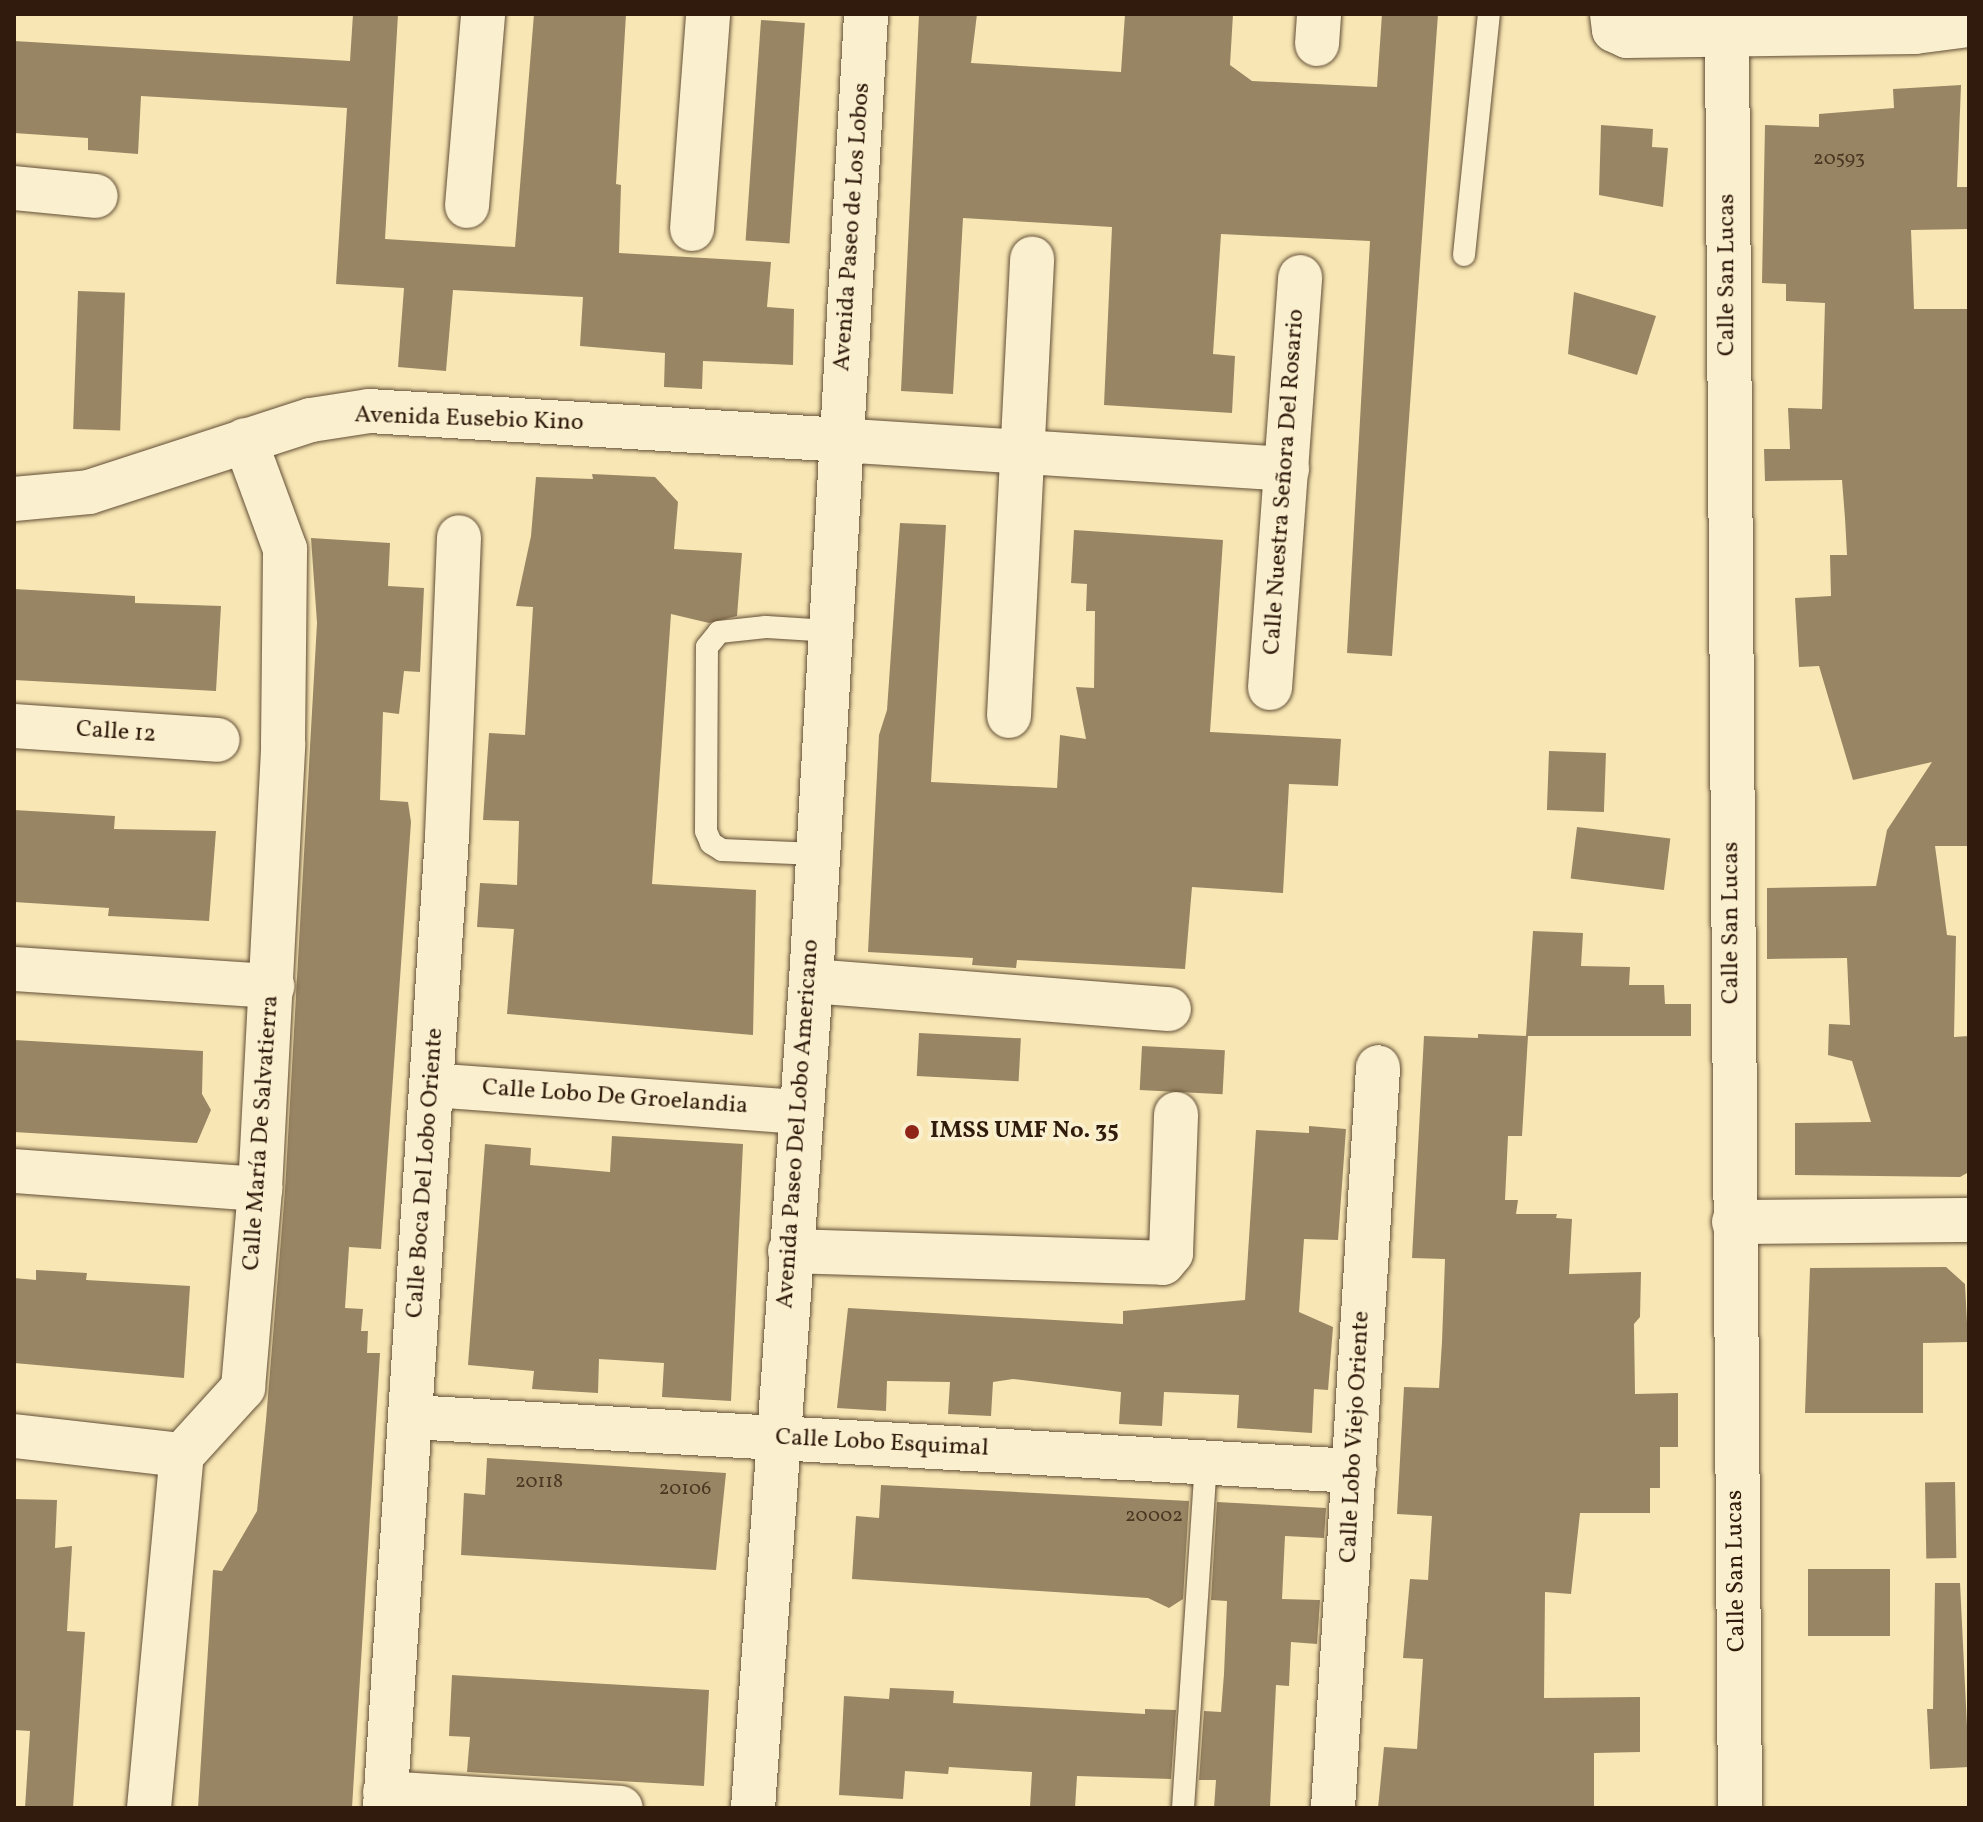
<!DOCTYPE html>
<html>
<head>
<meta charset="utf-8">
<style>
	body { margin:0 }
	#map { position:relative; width:1983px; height:1822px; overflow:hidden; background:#f8e7b4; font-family:Vollkorn,serif }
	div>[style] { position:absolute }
	.building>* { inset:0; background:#988563; transform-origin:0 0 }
	.roads { filter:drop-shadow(0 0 2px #624e36) drop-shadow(0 0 2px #624e36) }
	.lane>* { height:22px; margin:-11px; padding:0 11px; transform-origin:11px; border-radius:11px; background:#faefce }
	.street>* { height:44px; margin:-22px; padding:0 22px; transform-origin:22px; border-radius:22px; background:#faefce }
	.secondary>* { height:44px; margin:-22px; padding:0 22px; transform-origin:22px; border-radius:22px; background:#faefce }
	.dots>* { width:22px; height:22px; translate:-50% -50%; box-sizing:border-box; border:4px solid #faefce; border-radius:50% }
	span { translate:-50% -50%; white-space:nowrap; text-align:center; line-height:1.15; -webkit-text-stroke:7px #faefce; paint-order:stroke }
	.number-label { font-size:20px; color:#4a3622 }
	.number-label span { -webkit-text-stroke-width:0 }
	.street-label { font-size:24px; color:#301b0c }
	.poi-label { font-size:24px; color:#301b0c; font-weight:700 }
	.left { translate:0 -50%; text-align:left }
	.frame { position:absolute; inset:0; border:16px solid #301b0c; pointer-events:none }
</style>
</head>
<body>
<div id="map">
	<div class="building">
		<div style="clip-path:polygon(353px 14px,398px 14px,385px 239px,515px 247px,534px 14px,626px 14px,616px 184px,621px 185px,619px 253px,771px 262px,767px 307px,794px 309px,793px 365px,703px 361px,702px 389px,664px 387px,665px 353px,580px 346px,583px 297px,453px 290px,446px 371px,398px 367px,404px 288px,336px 284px,347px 108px,141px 96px,138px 154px,88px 150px,88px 138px,14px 133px,14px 41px,350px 61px)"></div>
		<div style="clip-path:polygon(919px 14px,977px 14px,971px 63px,1121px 72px,1125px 14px,1233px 14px,1230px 65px,1252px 81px,1377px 87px,1382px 14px,1438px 14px,1392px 656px,1347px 653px,1370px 241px,1221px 234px,1213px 354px,1235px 356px,1232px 413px,1104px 405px,1112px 227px,963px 218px,953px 394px,901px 391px)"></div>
		<div style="left:761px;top:20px;width:44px;height:221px;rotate:4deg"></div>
		<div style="clip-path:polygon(1961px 85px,1957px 187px,1969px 187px,1969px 229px,1911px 230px,1914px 309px,1969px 309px,1969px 846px,1935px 846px,1947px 935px,1956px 936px,1954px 1037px,1969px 1036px,1969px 1172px,1960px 1177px,1795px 1175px,1795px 1123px,1871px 1122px,1852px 1061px,1828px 1055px,1829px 1024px,1850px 1025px,1847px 958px,1767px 959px,1767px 888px,1876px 886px,1887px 830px,1932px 762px,1853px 780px,1819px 666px,1799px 667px,1795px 598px,1831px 596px,1830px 555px,1847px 555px,1845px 518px,1842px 480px,1765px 481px,1764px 449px,1790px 449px,1788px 408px,1822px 409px,1825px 303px,1786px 301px,1786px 284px,1762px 283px,1765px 125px,1819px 127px,1819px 114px,1894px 108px,1893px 89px)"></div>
		<div style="clip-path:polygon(1601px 125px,1653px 129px,1652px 147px,1668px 148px,1663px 207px,1599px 195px)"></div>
		<div style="left:78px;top:291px;width:47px;height:138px;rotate:2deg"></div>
		<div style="clip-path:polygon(1574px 292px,1656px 316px,1637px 375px,1568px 354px)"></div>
		<div style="clip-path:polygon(592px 474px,655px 477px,678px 502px,674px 549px,742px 553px,737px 616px,709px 623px,671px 614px,652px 884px,756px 890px,753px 1035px,507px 1014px,514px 929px,477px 927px,480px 883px,517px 885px,519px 821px,483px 820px,489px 733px,525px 735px,533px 607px,516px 606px,531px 536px,536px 477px,593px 479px)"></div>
		<div style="clip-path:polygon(900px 523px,946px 525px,931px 782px,1057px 788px,1060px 735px,1086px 739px,1076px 687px,1094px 688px,1095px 611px,1086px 611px,1087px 584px,1071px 583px,1074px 530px,1223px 540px,1210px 732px,1341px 739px,1338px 786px,1289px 784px,1283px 893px,1192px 887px,1185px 969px,1017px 960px,1016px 968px,972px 965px,973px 958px,868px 952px,879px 735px,887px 710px)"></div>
		<div style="clip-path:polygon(311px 538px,390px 543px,388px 586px,424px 588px,420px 672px,404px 671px,399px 714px,383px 712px,380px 800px,408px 802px,411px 822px,381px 1249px,349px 1247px,345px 1308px,363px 1309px,361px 1331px,368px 1331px,367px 1353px,380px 1353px,352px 1808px,198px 1808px,213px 1570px,222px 1571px,257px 1511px,266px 1420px,285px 1191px,317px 623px)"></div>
		<div style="clip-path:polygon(14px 589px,135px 596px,135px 603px,221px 606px,216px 691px,14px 680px)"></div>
		<div style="left:1549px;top:751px;width:57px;height:59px;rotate:2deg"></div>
		<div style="clip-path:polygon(14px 810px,115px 816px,114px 829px,216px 831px,209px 921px,108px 916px,109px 908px,14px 902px)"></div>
		<div style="left:1577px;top:827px;width:94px;height:52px;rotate:7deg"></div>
		<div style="clip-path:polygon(1533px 931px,1583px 933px,1581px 966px,1630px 967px,1629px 985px,1664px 985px,1665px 1004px,1691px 1004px,1691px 1036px,1526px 1036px)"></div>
		<div style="left:919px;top:1033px;width:102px;height:43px;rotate:3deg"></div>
		<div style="clip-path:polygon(1478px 1034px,1528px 1036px,1522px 1136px,1508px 1136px,1505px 1200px,1518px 1200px,1516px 1214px,1557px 1214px,1556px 1218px,1572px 1219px,1569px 1274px,1641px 1272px,1640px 1317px,1634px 1324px,1635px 1394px,1678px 1393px,1678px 1447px,1660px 1447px,1660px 1488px,1650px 1488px,1650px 1513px,1580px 1513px,1571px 1594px,1545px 1592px,1544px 1698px,1640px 1697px,1640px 1752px,1594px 1753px,1594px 1808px,1378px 1808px,1384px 1747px,1417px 1749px,1423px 1659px,1403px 1658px,1410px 1579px,1428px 1580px,1432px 1516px,1397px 1514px,1404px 1387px,1439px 1388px,1442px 1342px,1445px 1259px,1412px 1258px,1424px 1036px,1478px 1038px)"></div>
		<div style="clip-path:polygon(14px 1040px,203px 1051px,202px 1094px,211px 1110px,197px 1143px,14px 1132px)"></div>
		<div style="left:1142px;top:1046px;width:83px;height:44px;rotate:3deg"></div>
		<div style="clip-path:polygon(1309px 1126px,1346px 1129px,1338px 1240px,1304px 1239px,1299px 1312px,1333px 1327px,1328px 1390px,1314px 1389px,1312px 1433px,1237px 1428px,1239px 1395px,1164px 1392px,1162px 1426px,1119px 1424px,1121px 1392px,1013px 1379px,993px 1382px,991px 1416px,948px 1414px,950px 1382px,887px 1381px,886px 1411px,837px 1408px,848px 1308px,1123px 1324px,1123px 1311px,1245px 1300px,1256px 1130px,1309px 1133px)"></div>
		<div style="clip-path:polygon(612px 1136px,743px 1144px,731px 1401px,662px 1397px,664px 1363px,599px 1359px,598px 1393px,532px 1389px,534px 1371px,468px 1365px,485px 1144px,531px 1148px,530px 1165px,610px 1172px)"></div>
		<div style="clip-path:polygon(1946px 1267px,1965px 1284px,1968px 1342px,1923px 1343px,1923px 1413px,1805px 1413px,1810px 1268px)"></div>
		<div style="clip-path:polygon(36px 1270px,87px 1273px,86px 1280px,190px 1286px,184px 1378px,14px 1363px,14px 1278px,36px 1280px)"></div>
		<div style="clip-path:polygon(487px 1458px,726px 1473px,716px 1570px,461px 1555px,464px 1493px,485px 1495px)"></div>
		<div style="left:1955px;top:1482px;width:76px;height:30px;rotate:89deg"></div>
		<div style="clip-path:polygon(881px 1485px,1189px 1501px,1183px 1599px,1169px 1608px,1148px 1598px,852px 1579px,856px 1516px,879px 1518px)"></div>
		<div style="clip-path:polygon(14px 1499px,57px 1500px,55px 1548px,72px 1546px,67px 1631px,85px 1632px,73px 1808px,25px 1808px,30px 1731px,14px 1730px)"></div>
		<div style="clip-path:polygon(1217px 1502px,1326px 1508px,1324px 1538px,1285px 1536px,1282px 1599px,1320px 1600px,1317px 1644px,1291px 1642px,1289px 1686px,1276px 1685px,1270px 1808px,1214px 1808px,1216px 1780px,1199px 1780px,1204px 1711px,1221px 1712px,1224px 1674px,1227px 1601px,1211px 1600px)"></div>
		<div style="left:1890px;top:1569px;width:67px;height:82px;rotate:90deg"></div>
		<div style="clip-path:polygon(1935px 1583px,1960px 1583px,1969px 1767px,1930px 1769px,1927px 1709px,1933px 1709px)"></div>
		<div style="clip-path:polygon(452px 1675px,709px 1690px,704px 1786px,467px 1772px,470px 1737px,449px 1736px)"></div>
		<div style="clip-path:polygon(890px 1688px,954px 1691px,953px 1703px,1145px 1714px,1145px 1709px,1176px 1710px,1171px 1779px,1077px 1776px,1075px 1808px,1030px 1807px,1032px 1772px,949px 1767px,948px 1774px,905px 1771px,903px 1799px,839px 1795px,844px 1696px,889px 1699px)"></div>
	</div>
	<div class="roads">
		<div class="lane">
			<div style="left:1464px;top:255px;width:242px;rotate:-84.1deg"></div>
			<div style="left:817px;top:854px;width:95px;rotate:-177.6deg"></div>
			<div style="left:722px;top:850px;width:13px;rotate:-148deg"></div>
			<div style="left:711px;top:843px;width:13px;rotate:-113deg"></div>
			<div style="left:706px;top:831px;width:184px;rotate:-89.7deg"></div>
			<div style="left:707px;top:647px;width:19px;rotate:-51deg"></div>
			<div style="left:719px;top:632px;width:47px;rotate:-6.1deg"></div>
			<div style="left:766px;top:627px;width:63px;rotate:3.6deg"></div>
			<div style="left:1183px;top:1808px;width:346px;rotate:-86.2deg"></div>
		</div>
		<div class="street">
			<div style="left:1612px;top:14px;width:16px;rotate:83deg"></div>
			<div style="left:1614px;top:30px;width:14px;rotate:25deg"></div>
			<div style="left:1627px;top:36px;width:288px;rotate:-0.8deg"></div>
			<div style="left:1915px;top:32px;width:54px;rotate:-7.4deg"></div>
			<div style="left:1727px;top:38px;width:1770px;rotate:89.58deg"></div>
			<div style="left:1317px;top:44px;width:30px;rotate:-86deg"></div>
			<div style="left:14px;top:188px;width:82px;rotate:5.6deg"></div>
			<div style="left:467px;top:206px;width:193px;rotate:-85.2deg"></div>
			<div style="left:692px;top:229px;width:216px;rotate:-85.7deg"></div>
			<div style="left:839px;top:440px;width:449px;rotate:3.7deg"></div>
			<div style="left:1270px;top:688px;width:412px;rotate:-85.8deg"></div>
			<div style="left:1009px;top:716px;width:458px;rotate:-87.1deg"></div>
			<div style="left:14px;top:726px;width:204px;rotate:3.9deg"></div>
			<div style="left:14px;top:969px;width:259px;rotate:3.8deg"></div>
			<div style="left:811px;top:981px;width:359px;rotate:4.5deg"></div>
			<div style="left:431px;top:1085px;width:369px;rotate:4.2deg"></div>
			<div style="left:14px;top:1171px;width:247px;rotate:4.2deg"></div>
			<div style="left:1734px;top:1222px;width:235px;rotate:-0.5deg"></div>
			<div style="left:790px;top:1251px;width:373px;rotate:1.8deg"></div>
			<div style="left:1163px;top:1263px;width:13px;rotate:-51deg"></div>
			<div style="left:1171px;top:1253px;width:139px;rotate:-87.9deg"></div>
			<div style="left:411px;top:1417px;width:945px;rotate:3.28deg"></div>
			<div style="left:14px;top:1436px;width:169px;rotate:6.5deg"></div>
			<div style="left:385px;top:1793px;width:236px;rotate:3.6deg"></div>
			<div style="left:149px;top:1808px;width:355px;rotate:-84.7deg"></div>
			<div style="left:182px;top:1455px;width:91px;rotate:-47.7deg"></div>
			<div style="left:243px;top:1388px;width:200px;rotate:-85.1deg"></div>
			<div style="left:260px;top:1189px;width:446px;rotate:-87deg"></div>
			<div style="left:283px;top:744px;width:195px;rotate:-89.4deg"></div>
			<div style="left:285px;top:549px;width:116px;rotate:-110.2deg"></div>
			<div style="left:385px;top:1808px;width:974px;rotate:-86.35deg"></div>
			<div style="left:447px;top:836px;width:299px;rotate:-87.7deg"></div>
			<div style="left:1333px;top:1808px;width:742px;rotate:-86.52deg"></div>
		</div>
		<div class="secondary">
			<div style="left:14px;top:499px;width:75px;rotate:-5.3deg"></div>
			<div style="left:89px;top:492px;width:233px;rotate:-18deg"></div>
			<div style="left:311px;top:420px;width:59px;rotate:-8.8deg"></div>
			<div style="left:369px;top:411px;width:471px;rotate:3.5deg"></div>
			<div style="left:753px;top:1808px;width:829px;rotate:-85.99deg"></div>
			<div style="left:811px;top:981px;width:969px;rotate:-86.74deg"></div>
		</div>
	</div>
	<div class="dots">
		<div style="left:912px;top:1132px;background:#8f2418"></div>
	</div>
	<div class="number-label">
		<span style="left:1839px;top:159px">20593</span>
		<span style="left:539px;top:1482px">20118</span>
		<span style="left:685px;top:1489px">20106</span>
		<span style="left:1154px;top:1516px">20002</span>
	</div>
	<div class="street-label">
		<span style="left:853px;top:227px;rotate:-86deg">Avenida Paseo de Los Lobos</span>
		<span style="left:1728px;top:275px;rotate:-90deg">Calle San Lucas</span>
		<span style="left:469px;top:420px;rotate:2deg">Avenida Eusebio Kino</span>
		<span style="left:1285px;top:482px;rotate:-86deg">Calle Nuestra Señora Del Rosario</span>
		<span style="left:116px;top:733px;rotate:4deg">Calle 12</span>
		<span style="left:1732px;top:923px;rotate:-90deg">Calle San Lucas</span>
		<span style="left:615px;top:1098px;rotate:4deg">Calle Lobo De Groelandia</span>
		<span style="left:799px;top:1124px;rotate:-86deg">Avenida Paseo Del Lobo Americano</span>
		<span style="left:262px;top:1133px;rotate:-86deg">Calle María De Salvatierra</span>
		<span style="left:426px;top:1173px;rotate:-86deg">Calle Boca Del Lobo Oriente</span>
		<span style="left:1356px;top:1437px;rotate:-87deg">Calle Lobo Viejo Oriente</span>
		<span style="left:882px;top:1444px;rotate:3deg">Calle Lobo Esquimal</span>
		<span style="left:1737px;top:1571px;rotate:-91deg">Calle San Lucas</span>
	</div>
	<div class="poi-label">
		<span class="left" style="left:930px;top:1132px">IMSS UMF No. 35</span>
	</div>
	<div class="frame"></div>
</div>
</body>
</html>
